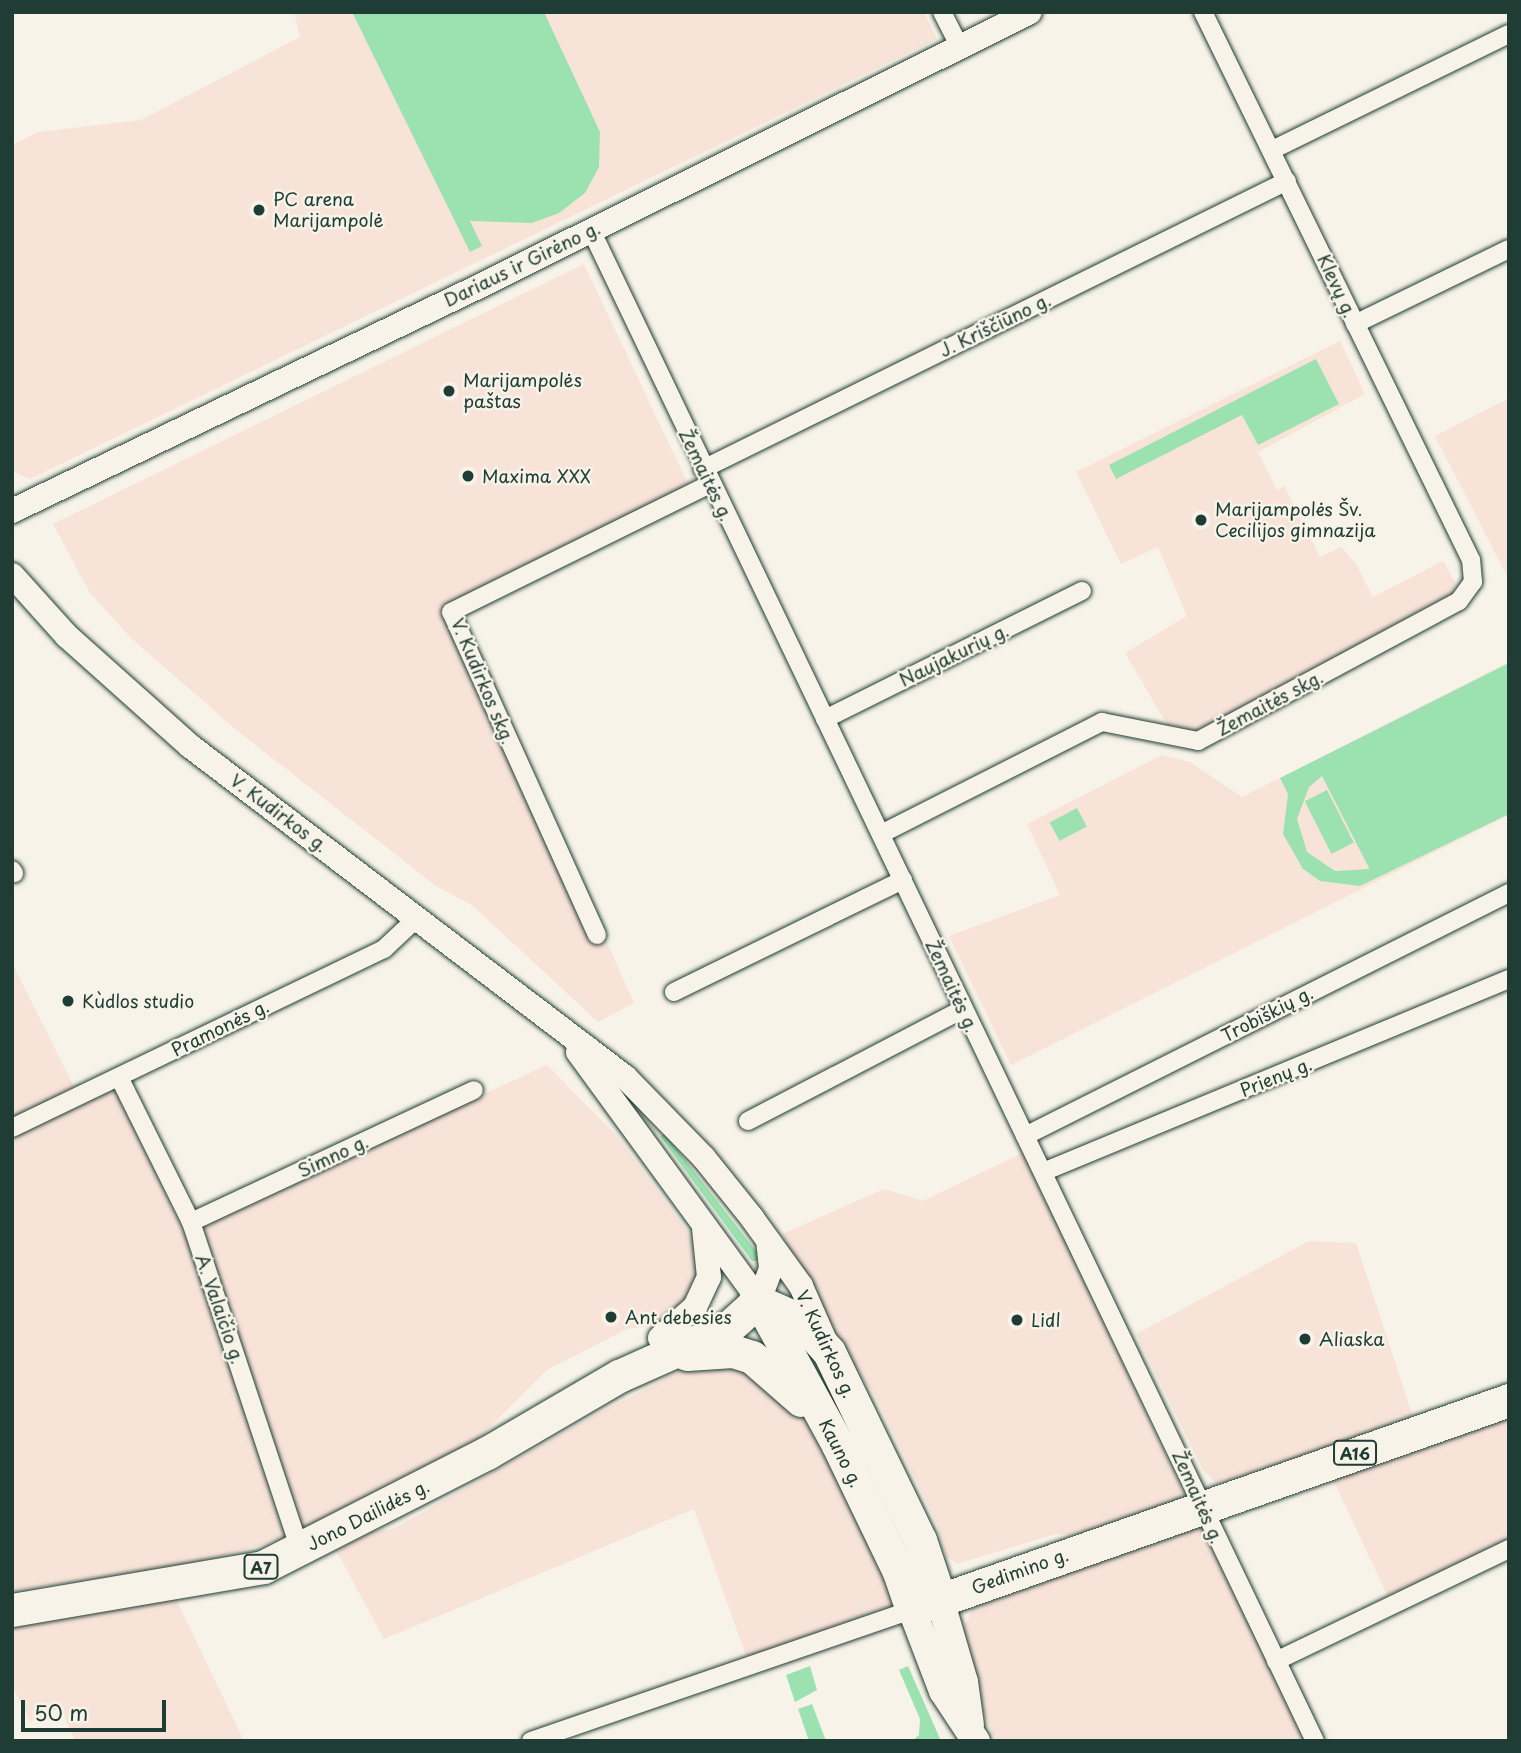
<!DOCTYPE html>
<html>
<head>
<meta charset="utf-8">
<style>
	body { margin:0 }
	#map { position:relative; width:1521px; height:1753px; overflow:hidden; background:#f7f3e8; font-family:"Playpen Sans",sans-serif }
	div>[style] { position:absolute }
	.built>* { inset:0; background:#f8e3d9 }
	.green>* { inset:0; background:#9ce2b0; transform-origin:0 0 }
	.roads { filter:drop-shadow(0 0 2px #1f3d34) drop-shadow(0 0 2px #1f3d34) }
	.street>* { height:18px; margin:-9px; padding:0 9px; transform-origin:9px; border-radius:9px; background:#f7f3e8 }
	.secondary>* { height:24px; margin:-12px; padding:0 12px; transform-origin:12px; border-radius:12px; background:#f7f3e8 }
	.primary>* { height:28px; margin:-14px; padding:0 14px; transform-origin:14px; border-radius:14px; background:#f7f3e8 }
	.highway>* { height:33px; margin:-16.5px; padding:0 16.5px; transform-origin:16.5px; border-radius:16.5px; background:#f7f3e8 }
	.dots>* { width:19px; height:19px; translate:-50% -50%; box-sizing:border-box; border:4px solid #f7f3e8; border-radius:50% }
	span { translate:-50% -50%; white-space:nowrap; text-align:center; line-height:1.15; -webkit-text-stroke:5px #f7f3e8; paint-order:stroke }
	.shield-label span { padding:2px 5px; background:#f7f3e8; border:2px solid; border-radius:5px; -webkit-text-stroke-width:0 }
	.shield-label { font-size:16px; color:#1f3d34; font-weight:700 }
	.poi-label { font-size:18px; color:#1f3d34 }
	.left { translate:0 -50%; text-align:left }
	.street-label { font-size:18px; color:#1f3d34 }
	.frame { position:absolute; inset:0; border:14px solid #1f3d34; pointer-events:none }
	.scale { position:absolute; left:21px; top:1700px; width:145px; height:32px; box-sizing:border-box; border:4px solid #1f3d34; border-top:0; padding-left:9px; font-size:21px; line-height:24px; white-space:nowrap; color:#1f3d34; -webkit-text-stroke:5px #f7f3e8; paint-order:stroke }
</style>
</head>
<body>
<div id="map">
	<div class="built">
		<div style="clip-path:polygon(294px 12px,924px 12px,937px 39px,30px 479px,12px 471px,12px 145px,38px 132px,141px 120px,300px 37px)"></div>
		<div style="clip-path:polygon(584px 264px,696px 501px,462px 616px,634px 1003px,598px 1022px,472px 905px,436px 886px,239px 732px,131px 638px,90px 593px,53px 524px)"></div>
		<div style="clip-path:polygon(1340px 341px,1365px 394px,1258px 452px,1277px 490px,1284px 486px,1320px 557px,1341px 547px,1356px 564px,1373px 597px,1443px 561px,1455px 582px,1454px 595px,1198px 732px,1168px 726px,1125px 653px,1187px 616px,1158px 547px,1121px 564px,1076px 472px)"></div>
		<div style="clip-path:polygon(1509px 398px,1509px 580px,1435px 436px)"></div>
		<div style="clip-path:polygon(1509px 662px,1509px 815px,1011px 1065px,949px 936px,1060px 895px,1027px 824px,1162px 755px,1190px 762px,1242px 797px)"></div>
		<div style="clip-path:polygon(12px 963px,79px 1096px,116px 1088px,184px 1233px,547px 1065px,617px 1136px,687px 1231px,700px 1253px,703px 1276px,681px 1309px,653px 1326px,627px 1329px,547px 1370px,470px 1447px,322px 1522px,278px 1540px,202px 1562px,12px 1591px)"></div>
		<div style="clip-path:polygon(1024px 1152px,1184px 1494px,1176px 1502px,1084px 1534px,1056px 1534px,957px 1564px,946px 1556px,937px 1524px,874px 1394px,852px 1363px,782px 1234px,884px 1189px,923px 1201px)"></div>
		<div style="clip-path:polygon(1309px 1241px,1356px 1243px,1414px 1420px,1217px 1484px,1203px 1470px,1136px 1334px)"></div>
		<div style="clip-path:polygon(723px 1356px,802px 1411px,834px 1468px,899px 1606px,747px 1659px,694px 1509px,384px 1639px,336px 1550px,374px 1531px,393px 1529px,584px 1421px,707px 1357px)"></div>
		<div style="clip-path:polygon(1509px 1410px,1509px 1541px,1389px 1599px,1329px 1471px)"></div>
		<div style="clip-path:polygon(1194px 1525px,1204px 1531px,1304px 1741px,996px 1741px,981px 1707px,962px 1631px,975px 1605px)"></div>
		<div style="clip-path:polygon(174px 1595px,244px 1741px,75px 1741px,60px 1708px,30px 1722px,12px 1685px,12px 1626px)"></div>
	</div>
	<div class="green">
		<div style="clip-path:polygon(352px 12px,544px 12px,600px 132px,599px 167px,585px 193px,559px 213px,532px 223px,470px 221px,482px 246px,470px 252px)"></div>
		<div style="clip-path:polygon(1316px 359px,1339px 404px,1258px 445px,1242px 415px,1116px 479px,1109px 465px)"></div>
		<div style="clip-path:polygon(evenodd,1509px 663px,1509px 814px,1360px 886px,1320px 881px,1303px 869px,1283px 834px,1288px 794px,1280px 778px,1509px 663px,1322px 776px,1369px 868px,1369px 869px,1335px 871px,1307px 852px,1297px 819px,1309px 787px,1322px 776px)"></div>
		<div style="left:1327px;top:790px;width:59px;height:25px;rotate:63deg"></div>
		<div style="left:1077px;top:808px;width:21px;height:31px;rotate:62deg"></div>
		<div style="clip-path:polygon(665px 1134px,759px 1255px,760px 1261px,752px 1261px,660px 1136px)"></div>
		<div style="clip-path:polygon(810px 1666px,817px 1690px,795px 1702px,786px 1675px)"></div>
		<div style="clip-path:polygon(908px 1666px,941px 1741px,912px 1741px,919px 1735px,920px 1719px,899px 1670px)"></div>
		<div style="clip-path:polygon(812px 1704px,826px 1741px,809px 1741px,798px 1709px)"></div>
	</div>
	<div class="roads">
		<div class="street">
			<div style="left:942px;top:12px;width:39px;rotate:63deg"></div>
			<div style="left:1272px;top:150px;width:264px;rotate:-26.1deg"></div>
			<div style="left:591px;top:230px;width:1675px;rotate:64.4deg"></div>
			<div style="left:1355px;top:324px;width:171px;rotate:-26deg"></div>
			<div style="left:703px;top:469px;width:651px;rotate:-26.25deg"></div>
			<div style="left:825px;top:719px;width:287px;rotate:-26.5deg"></div>
			<div style="left:881px;top:834px;width:248px;rotate:-26.9deg"></div>
			<div style="left:1102px;top:722px;width:98px;rotate:11.2deg"></div>
			<div style="left:1198px;top:741px;width:296px;rotate:-28.2deg"></div>
			<div style="left:1459px;top:601px;width:24px;rotate:-54deg"></div>
			<div style="left:1473px;top:582px;width:22px;rotate:-95deg"></div>
			<div style="left:1471px;top:560px;width:610px;rotate:-116.06deg"></div>
			<div style="left:12px;top:870px;width:4px;rotate:56deg"></div>
			<div style="left:597px;top:935px;width:354px;rotate:-114.3deg"></div>
			<div style="left:451px;top:612px;width:289px;rotate:-26.3deg"></div>
			<div style="left:674px;top:992px;width:255px;rotate:-26.1deg"></div>
			<div style="left:119px;top:1077px;width:162px;rotate:63.6deg"></div>
			<div style="left:191px;top:1222px;width:346px;rotate:71.6deg"></div>
			<div style="left:748px;top:1121px;width:242px;rotate:-27.5deg"></div>
			<div style="left:12px;top:1128px;width:413px;rotate:-25.7deg"></div>
			<div style="left:384px;top:949px;width:47px;rotate:-43.3deg"></div>
			<div style="left:1025px;top:1136px;width:542px;rotate:-26.66deg"></div>
			<div style="left:1043px;top:1172px;width:504px;rotate:-22.5deg"></div>
			<div style="left:191px;top:1222px;width:312px;rotate:-25deg"></div>
			<div style="left:1276px;top:1661px;width:259px;rotate:-25.7deg"></div>
			<div style="left:531px;top:1741px;width:403px;rotate:-19deg"></div>
		</div>
		<div class="secondary">
			<div style="left:12px;top:511px;width:519px;rotate:-25.68deg"></div>
			<div style="left:480px;top:286px;width:614px;rotate:-26.48deg"></div>
			<div style="left:12px;top:575px;width:82px;rotate:48deg"></div>
			<div style="left:67px;top:636px;width:165px;rotate:41.8deg"></div>
			<div style="left:190px;top:746px;width:547px;rotate:37.27deg"></div>
			<div style="left:625px;top:1077px;width:113px;rotate:45.7deg"></div>
			<div style="left:704px;top:1158px;width:77px;rotate:51.3deg"></div>
			<div style="left:752px;top:1218px;width:84px;rotate:54.2deg"></div>
			<div style="left:801px;top:1286px;width:62px;rotate:66.3deg"></div>
			<div style="left:578px;top:1052px;width:307px;rotate:53.9deg"></div>
			<div style="left:759px;top:1300px;width:34px;rotate:-69deg"></div>
			<div style="left:771px;top:1268px;width:27px;rotate:-96deg"></div>
			<div style="left:660px;top:1338px;width:47px;rotate:-41.5deg"></div>
			<div style="left:695px;top:1307px;width:33px;rotate:-65deg"></div>
			<div style="left:709px;top:1277px;width:49px;rotate:-95.8deg"></div>
		</div>
		<div class="primary">
			<div style="left:940px;top:1600px;width:85px;rotate:73.7deg"></div>
			<div style="left:964px;top:1682px;width:43px;rotate:82.1deg"></div>
			<div style="left:912px;top:1610px;width:87px;rotate:69.1deg"></div>
			<div style="left:943px;top:1691px;width:60px;rotate:56.6deg"></div>
		</div>
		<div class="highway">
			<div style="left:755px;top:1300px;width:49px;rotate:24deg"></div>
			<div style="left:800px;top:1320px;width:43px;rotate:47.8deg"></div>
			<div style="left:829px;top:1352px;width:209px;rotate:64.2deg"></div>
			<div style="left:920px;top:1540px;width:63px;rotate:71.6deg"></div>
			<div style="left:759px;top:1300px;width:165px;rotate:61.4deg"></div>
			<div style="left:838px;top:1445px;width:141px;rotate:64.3deg"></div>
			<div style="left:899px;top:1572px;width:40px;rotate:71.1deg"></div>
			<div style="left:912px;top:1610px;width:633px;rotate:-19.38deg"></div>
			<div style="left:687px;top:1354px;width:46px;rotate:-3.7deg"></div>
			<div style="left:733px;top:1351px;width:20px;rotate:18deg"></div>
			<div style="left:752px;top:1357px;width:65px;rotate:41.3deg"></div>
			<div style="left:12px;top:1610px;width:255px;rotate:-9.7deg"></div>
			<div style="left:263px;top:1567px;width:251px;rotate:-27deg"></div>
			<div style="left:487px;top:1453px;width:153px;rotate:-30.3deg"></div>
			<div style="left:619px;top:1376px;width:120px;rotate:-24deg"></div>
			<div style="left:729px;top:1327px;width:40px;rotate:-42deg"></div>
		</div>
	</div>
	<div class="dots">
		<div style="left:259px;top:210px;background:#1f3d34"></div>
		<div style="left:449px;top:391px;background:#1f3d34"></div>
		<div style="left:468px;top:476px;background:#1f3d34"></div>
		<div style="left:1201px;top:520px;background:#1f3d34"></div>
		<div style="left:68px;top:1001px;background:#1f3d34"></div>
		<div style="left:611px;top:1317px;background:#1f3d34"></div>
		<div style="left:1017px;top:1320px;background:#1f3d34"></div>
		<div style="left:1305px;top:1339px;background:#1f3d34"></div>
	</div>
	<div class="shield-label">
		<span style="left:1355px;top:1453px">A16</span>
		<span style="left:261px;top:1567px">A7</span>
	</div>
	<div class="poi-label">
		<span class="left" style="left:273px;top:210px">PC arena<br>Marijampolė</span>
		<span class="left" style="left:463px;top:391px">Marijampolės<br>paštas</span>
		<span class="left" style="left:482px;top:476px">Maxima XXX</span>
		<span class="left" style="left:1215px;top:520px">Marijampolės Šv.<br>Cecilijos gimnazija</span>
		<span class="left" style="left:82px;top:1001px">Kùdlos studio</span>
		<span class="left" style="left:625px;top:1317px">Ant debesies</span>
		<span class="left" style="left:1031px;top:1320px">Lidl</span>
		<span class="left" style="left:1319px;top:1339px">Aliaska</span>
	</div>
	<div class="street-label">
		<span style="left:522px;top:264px;rotate:-26deg">Dariaus ir Girėno g.</span>
		<span style="left:1337px;top:286px;rotate:65deg">Klevų g.</span>
		<span style="left:995px;top:325px;rotate:-26deg">J. Kriščiūno g.</span>
		<span style="left:706px;top:475px;rotate:64deg">Žemaitės g.</span>
		<span style="left:954px;top:655px;rotate:-26deg">Naujakurių g.</span>
		<span style="left:483px;top:681px;rotate:67deg">V. Kudirkos skg.</span>
		<span style="left:1270px;top:703px;rotate:-28deg">Žemaitės skg.</span>
		<span style="left:279px;top:813px;rotate:37deg">V. Kudirkos g.</span>
		<span style="left:952px;top:986px;rotate:65deg">Žemaitės g.</span>
		<span style="left:1267px;top:1014px;rotate:-27deg">Trobiškių g.</span>
		<span style="left:220px;top:1028px;rotate:-26deg">Pramonės g.</span>
		<span style="left:1276px;top:1077px;rotate:-22deg">Prienų g.</span>
		<span style="left:333px;top:1156px;rotate:-25deg">Simno g.</span>
		<span style="left:220px;top:1309px;rotate:71deg">A. Valaičio g.</span>
		<span style="left:826px;top:1344px;rotate:65deg">V. Kudirkos g.</span>
		<span style="left:841px;top:1453px;rotate:63deg">Kauno g.</span>
		<span style="left:1198px;top:1497px;rotate:66deg">Žemaitės g.</span>
		<span style="left:368px;top:1515px;rotate:-27deg">Jono Dailidės g.</span>
		<span style="left:1020px;top:1571px;rotate:-20deg">Gedimino g.</span>
	</div>
	<div class="frame"></div>
	<div class="scale">50 m</div>
</div>
</body>
</html>
